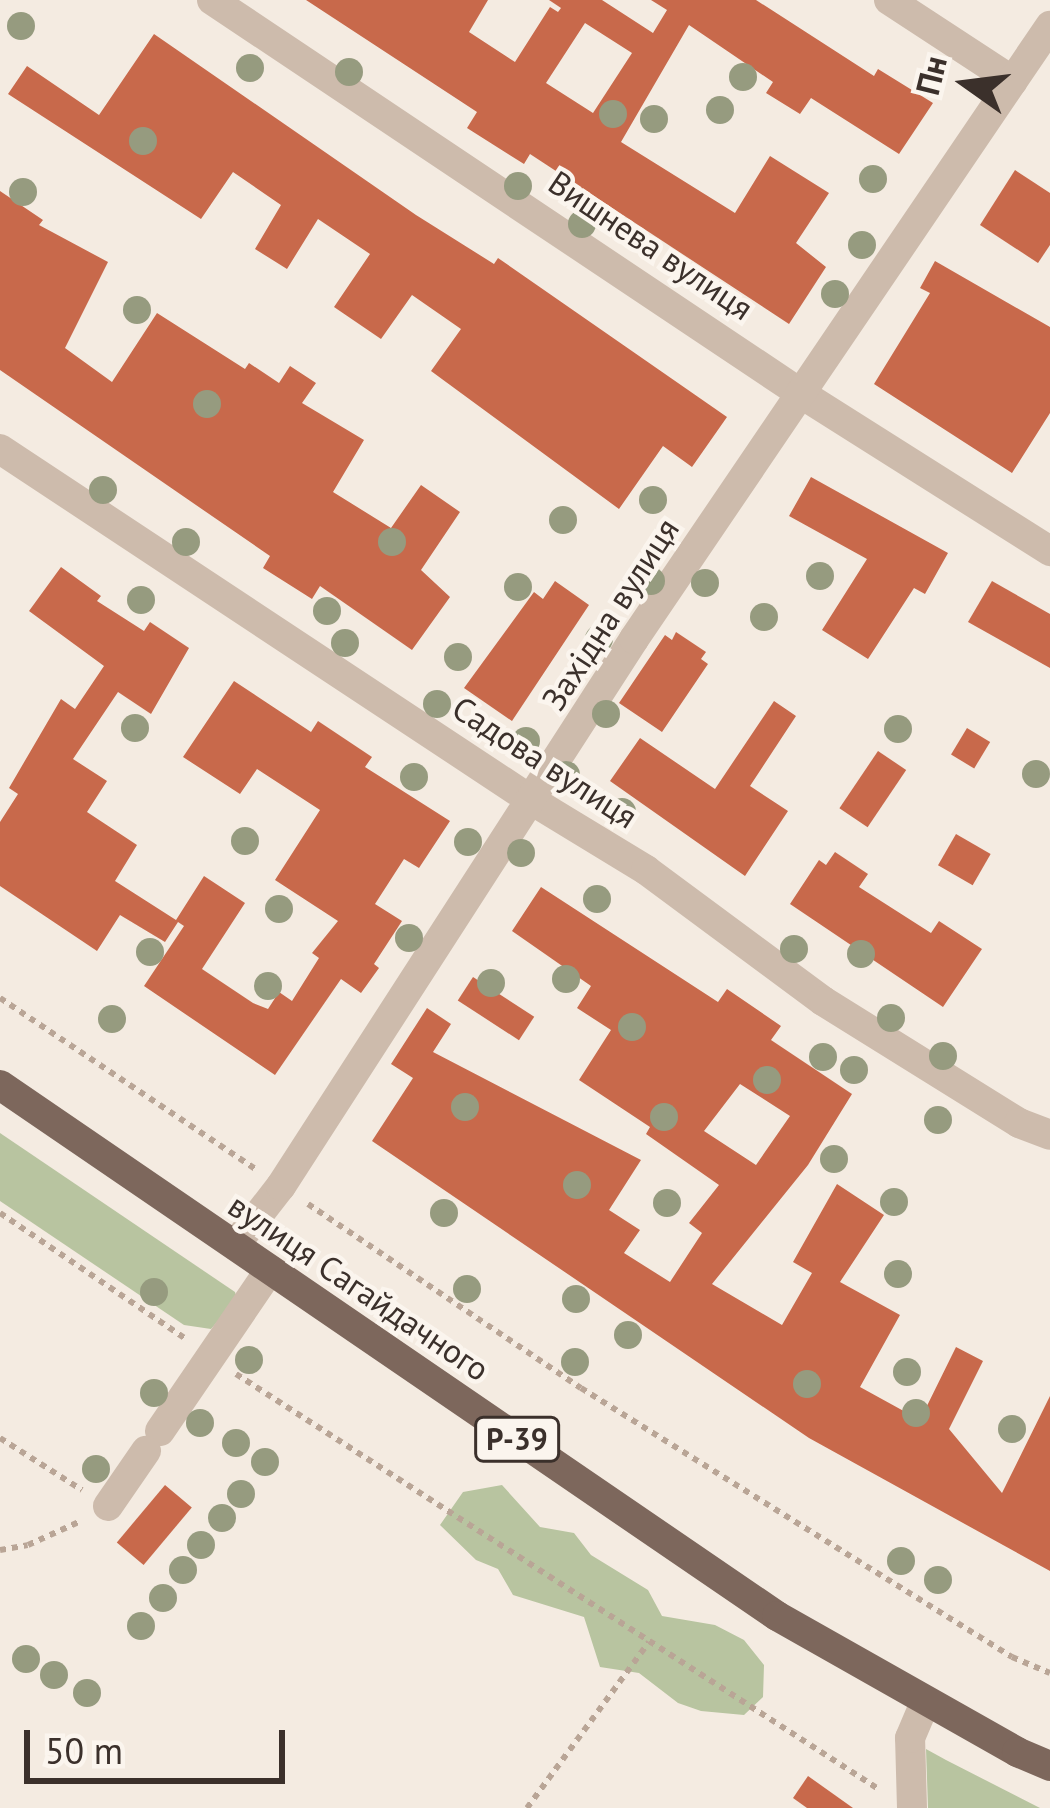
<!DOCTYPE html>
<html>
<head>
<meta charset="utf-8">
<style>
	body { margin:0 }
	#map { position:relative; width:1050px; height:1808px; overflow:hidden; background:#f4ebe1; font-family:"PT Sans",sans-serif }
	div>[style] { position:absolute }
	.green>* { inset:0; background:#b8c4a0 }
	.building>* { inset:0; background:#c8694b; transform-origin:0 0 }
	.path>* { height:6px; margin-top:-3px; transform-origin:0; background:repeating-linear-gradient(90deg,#b9a596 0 6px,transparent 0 12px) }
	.minor>* { height:30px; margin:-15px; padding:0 15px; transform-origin:15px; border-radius:15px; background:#cdbbac }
	.major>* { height:30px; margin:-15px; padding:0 15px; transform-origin:15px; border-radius:15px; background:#7d675c }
	.trees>* { width:28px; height:28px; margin:-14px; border-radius:50%; background:#969b7f }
	span { translate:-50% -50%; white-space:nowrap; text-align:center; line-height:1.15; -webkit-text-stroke:9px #fbf5ee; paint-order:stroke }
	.shield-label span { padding:3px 9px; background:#fbf5ee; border:3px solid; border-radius:9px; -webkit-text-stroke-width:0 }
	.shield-label { font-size:30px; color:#3b302b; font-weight:700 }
	.street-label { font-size:33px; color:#3b302b }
	.north { position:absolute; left:906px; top:24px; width:120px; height:120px; -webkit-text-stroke:9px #fbf5ee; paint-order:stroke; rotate:284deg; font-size:33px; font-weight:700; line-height:48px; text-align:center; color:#3b302b }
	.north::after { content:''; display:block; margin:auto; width:42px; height:54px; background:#3b302b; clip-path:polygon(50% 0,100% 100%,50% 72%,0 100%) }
	.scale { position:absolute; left:24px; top:1730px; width:261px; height:54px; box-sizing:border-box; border:6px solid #3b302b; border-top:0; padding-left:15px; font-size:36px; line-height:42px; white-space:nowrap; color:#3b302b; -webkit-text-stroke:9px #fbf5ee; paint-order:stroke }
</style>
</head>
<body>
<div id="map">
	<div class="green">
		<div style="clip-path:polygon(0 1133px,235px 1292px,237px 1299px,211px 1329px,184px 1325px,0 1201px)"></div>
		<div style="clip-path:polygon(502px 1485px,540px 1527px,574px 1533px,591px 1555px,648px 1590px,662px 1616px,715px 1625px,744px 1640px,764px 1665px,763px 1697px,744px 1715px,701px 1711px,678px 1703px,639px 1673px,600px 1667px,584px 1617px,513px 1595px,498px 1569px,476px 1560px,440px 1525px,463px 1492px)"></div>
		<div style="clip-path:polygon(926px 1749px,946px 1760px,1040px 1808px,928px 1808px)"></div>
	</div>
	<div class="building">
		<div style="clip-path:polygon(evenodd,306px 0,488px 0,469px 32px,515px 62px,550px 7px,558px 12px,561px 8px,549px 0,602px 0,653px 33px,667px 10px,651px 0,756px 0,874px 76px,878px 69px,933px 103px,899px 154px,811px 98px,800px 114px,766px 93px,773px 82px,689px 25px,621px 142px,735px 213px,770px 156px,829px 193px,796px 243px,826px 267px,789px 324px,530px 154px,524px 164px,467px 128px,477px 112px,306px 0,585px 23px,632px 53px,593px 113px,546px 83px,585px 23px)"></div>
		<div style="clip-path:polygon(154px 34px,416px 215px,494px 264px,498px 258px,727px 417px,692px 467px,663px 446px,619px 509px,431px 371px,461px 329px,412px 295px,381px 339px,334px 307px,370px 254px,318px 219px,287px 269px,255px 249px,281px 205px,233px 172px,201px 219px,8px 94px,27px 66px,99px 115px)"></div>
		<div style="clip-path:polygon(1015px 170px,1050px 193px,1050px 245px,1038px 263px,980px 225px)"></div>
		<div style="clip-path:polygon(0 191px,43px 220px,39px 225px,108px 262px,65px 348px,112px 382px,157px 313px,245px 369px,249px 363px,279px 383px,290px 366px,316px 383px,302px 403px,364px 440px,333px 492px,391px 528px,421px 485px,460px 512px,421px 570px,450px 597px,412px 650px,320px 586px,312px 599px,263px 568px,270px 556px,0 370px)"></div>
		<div style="clip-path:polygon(935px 261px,1050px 327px,1050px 413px,1012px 473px,874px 384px,930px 293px,920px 288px)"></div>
		<div style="clip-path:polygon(811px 477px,948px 553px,925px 594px,914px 588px,868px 659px,822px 630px,867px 559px,789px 516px)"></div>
		<div style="clip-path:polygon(61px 567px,101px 596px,97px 601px,144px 631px,150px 622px,189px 648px,151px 714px,118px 692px,73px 759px,107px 781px,87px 812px,137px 845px,115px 881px,176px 920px,204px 876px,245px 903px,202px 969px,253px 1003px,268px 1009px,279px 992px,292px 1001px,319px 958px,312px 953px,338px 921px,275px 880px,320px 810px,257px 769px,240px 794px,183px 757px,234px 681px,311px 732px,318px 721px,372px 757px,365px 767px,450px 821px,419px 868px,404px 859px,375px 904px,402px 921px,374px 964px,379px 968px,361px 993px,341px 979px,275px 1075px,144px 986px,184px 926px,178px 922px,165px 942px,120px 915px,97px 951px,0 886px,0 822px,18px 794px,9px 788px,61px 699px,75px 709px,104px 666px,29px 611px)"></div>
		<div style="clip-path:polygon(555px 581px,589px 605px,512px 721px,464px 688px,534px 592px,543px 599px)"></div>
		<div style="clip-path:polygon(992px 581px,1050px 614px,1050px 668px,968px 622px)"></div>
		<div style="clip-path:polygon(676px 632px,706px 652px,701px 659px,708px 664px,662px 732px,619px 703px,665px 635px,672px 640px)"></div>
		<div style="clip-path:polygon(774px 701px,796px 716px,750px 786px,788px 811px,745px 876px,610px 781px,640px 738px,715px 789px)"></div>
		<div style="left:967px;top:728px;width:27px;height:31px;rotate:31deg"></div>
		<div style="left:878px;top:751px;width:34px;height:69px;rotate:34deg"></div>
		<div style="left:956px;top:834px;width:40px;height:36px;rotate:30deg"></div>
		<div style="clip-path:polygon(835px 852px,868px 874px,859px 887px,931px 933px,939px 921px,982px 949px,943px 1007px,790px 904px,819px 860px,826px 865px)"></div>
		<div style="clip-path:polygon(evenodd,541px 887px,718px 1002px,727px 989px,781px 1026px,771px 1040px,852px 1094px,808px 1165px,712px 1284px,782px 1325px,812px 1273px,793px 1262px,837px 1184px,884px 1215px,840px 1282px,900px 1315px,860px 1387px,920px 1420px,956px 1347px,983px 1361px,949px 1429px,1002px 1493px,1050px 1396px,1050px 1571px,809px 1438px,372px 1141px,413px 1078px,391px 1064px,427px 1008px,451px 1024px,433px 1052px,641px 1160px,609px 1210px,640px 1230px,624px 1253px,670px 1282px,702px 1233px,689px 1223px,719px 1185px,646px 1134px,650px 1127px,579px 1080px,611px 1030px,577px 1008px,591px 986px,512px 931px,541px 887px,740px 1084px,790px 1116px,756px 1165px,704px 1131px,740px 1084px)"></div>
		<div style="left:473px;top:977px;width:73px;height:28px;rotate:33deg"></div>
		<div style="left:165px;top:1485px;width:35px;height:75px;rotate:40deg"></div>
		<div style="clip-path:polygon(808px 1776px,853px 1808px,807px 1808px,793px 1798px)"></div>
	</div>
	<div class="path">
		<div style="left:0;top:998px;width:309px;rotate:33.8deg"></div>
		<div style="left:308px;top:1204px;width:329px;rotate:34deg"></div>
		<div style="left:581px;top:1388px;width:508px;rotate:31.97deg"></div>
		<div style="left:1012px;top:1657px;width:41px;rotate:22.8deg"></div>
		<div style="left:0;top:1213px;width:225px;rotate:34.1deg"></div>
		<div style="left:236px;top:1374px;width:767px;rotate:32.86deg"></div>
		<div style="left:0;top:1438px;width:97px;rotate:32.4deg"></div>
		<div style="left:0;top:1550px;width:28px;rotate:-10deg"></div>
		<div style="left:28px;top:1545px;width:58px;rotate:-24.4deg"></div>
		<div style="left:527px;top:1808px;width:206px;rotate:-53.7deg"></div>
	</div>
	<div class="minor">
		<div style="left:212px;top:0;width:707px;rotate:33.76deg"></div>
		<div style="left:800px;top:393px;width:296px;rotate:32.3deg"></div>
		<div style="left:889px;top:0;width:148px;rotate:33.2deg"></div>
		<div style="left:0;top:449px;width:637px;rotate:33.47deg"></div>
		<div style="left:531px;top:800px;width:135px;rotate:31.3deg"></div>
		<div style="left:646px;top:870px;width:220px;rotate:36.5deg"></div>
		<div style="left:823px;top:1001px;width:231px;rotate:31.9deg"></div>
		<div style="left:1019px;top:1123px;width:33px;rotate:21deg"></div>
		<div style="left:235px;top:1245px;width:75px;rotate:-52.1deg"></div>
		<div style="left:281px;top:1186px;width:651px;rotate:-57.16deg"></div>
		<div style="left:634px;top:639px;width:741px;rotate:-55.84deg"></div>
		<div style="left:160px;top:1431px;width:195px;rotate:-55.7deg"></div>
		<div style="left:108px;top:1506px;width:67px;rotate:-55.4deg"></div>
		<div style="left:912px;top:1808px;width:70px;rotate:-91.6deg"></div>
		<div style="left:910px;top:1738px;width:39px;rotate:-67deg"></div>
	</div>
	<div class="major">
		<div style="left:0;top:1085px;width:941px;rotate:34.35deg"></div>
		<div style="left:777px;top:1616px;width:276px;rotate:29.5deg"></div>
		<div style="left:1017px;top:1752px;width:36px;rotate:23deg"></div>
	</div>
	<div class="trees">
		<div style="left:21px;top:26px"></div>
		<div style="left:250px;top:68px"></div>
		<div style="left:349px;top:72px"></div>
		<div style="left:743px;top:77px"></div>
		<div style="left:720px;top:110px"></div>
		<div style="left:613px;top:114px"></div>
		<div style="left:654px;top:119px"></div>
		<div style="left:143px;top:141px"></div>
		<div style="left:873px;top:179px"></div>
		<div style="left:518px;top:186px"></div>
		<div style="left:23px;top:192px"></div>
		<div style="left:582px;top:224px"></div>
		<div style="left:862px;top:245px"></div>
		<div style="left:835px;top:294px"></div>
		<div style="left:137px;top:310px"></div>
		<div style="left:207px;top:404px"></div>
		<div style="left:103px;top:490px"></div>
		<div style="left:653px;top:500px"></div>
		<div style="left:563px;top:520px"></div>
		<div style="left:186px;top:542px"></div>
		<div style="left:392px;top:542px"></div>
		<div style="left:820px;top:576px"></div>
		<div style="left:651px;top:581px"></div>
		<div style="left:705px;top:583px"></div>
		<div style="left:518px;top:587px"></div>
		<div style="left:141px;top:600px"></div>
		<div style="left:327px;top:611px"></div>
		<div style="left:764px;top:617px"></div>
		<div style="left:599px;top:639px"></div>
		<div style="left:345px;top:643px"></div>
		<div style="left:458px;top:657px"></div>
		<div style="left:437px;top:704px"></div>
		<div style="left:606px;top:714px"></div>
		<div style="left:135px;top:728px"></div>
		<div style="left:898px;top:729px"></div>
		<div style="left:526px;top:741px"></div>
		<div style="left:1036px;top:774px"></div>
		<div style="left:566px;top:775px"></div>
		<div style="left:414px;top:777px"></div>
		<div style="left:622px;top:812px"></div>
		<div style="left:245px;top:841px"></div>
		<div style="left:468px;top:842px"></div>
		<div style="left:521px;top:853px"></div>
		<div style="left:597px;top:899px"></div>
		<div style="left:279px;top:909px"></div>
		<div style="left:409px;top:938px"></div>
		<div style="left:794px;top:949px"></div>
		<div style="left:150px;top:952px"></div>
		<div style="left:861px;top:954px"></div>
		<div style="left:566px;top:979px"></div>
		<div style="left:491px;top:983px"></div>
		<div style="left:268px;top:986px"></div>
		<div style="left:891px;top:1018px"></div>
		<div style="left:112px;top:1019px"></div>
		<div style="left:632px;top:1027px"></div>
		<div style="left:943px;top:1056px"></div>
		<div style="left:823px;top:1057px"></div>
		<div style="left:854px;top:1070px"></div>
		<div style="left:767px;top:1080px"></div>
		<div style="left:465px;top:1107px"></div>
		<div style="left:664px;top:1117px"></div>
		<div style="left:938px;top:1120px"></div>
		<div style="left:834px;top:1159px"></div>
		<div style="left:577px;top:1185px"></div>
		<div style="left:894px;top:1202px"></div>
		<div style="left:667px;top:1203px"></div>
		<div style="left:444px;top:1213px"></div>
		<div style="left:898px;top:1274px"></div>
		<div style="left:467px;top:1289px"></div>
		<div style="left:154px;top:1292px"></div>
		<div style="left:576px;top:1299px"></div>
		<div style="left:628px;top:1335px"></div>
		<div style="left:249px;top:1360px"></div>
		<div style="left:575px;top:1362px"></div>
		<div style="left:907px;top:1372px"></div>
		<div style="left:807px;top:1384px"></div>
		<div style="left:154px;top:1393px"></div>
		<div style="left:916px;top:1413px"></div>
		<div style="left:200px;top:1423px"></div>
		<div style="left:1012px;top:1429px"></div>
		<div style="left:236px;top:1443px"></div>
		<div style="left:265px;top:1462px"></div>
		<div style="left:96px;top:1469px"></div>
		<div style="left:241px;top:1494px"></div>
		<div style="left:222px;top:1518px"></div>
		<div style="left:201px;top:1545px"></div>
		<div style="left:901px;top:1561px"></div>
		<div style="left:183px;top:1570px"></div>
		<div style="left:938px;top:1580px"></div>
		<div style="left:163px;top:1598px"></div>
		<div style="left:141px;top:1626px"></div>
		<div style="left:26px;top:1659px"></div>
		<div style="left:54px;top:1675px"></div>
		<div style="left:87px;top:1693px"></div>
	</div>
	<div class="shield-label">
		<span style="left:517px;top:1439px">Р-39</span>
	</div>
	<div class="street-label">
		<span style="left:651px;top:245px;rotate:34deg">Вишнева вулиця</span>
		<span style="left:610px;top:614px;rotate:-57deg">Західна вулиця</span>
		<span style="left:545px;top:762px;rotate:33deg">Садова вулиця</span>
		<span style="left:359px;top:1287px;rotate:34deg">вулиця Сагайдачного</span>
	</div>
	<div class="north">Пн</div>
	<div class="scale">50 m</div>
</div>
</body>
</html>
